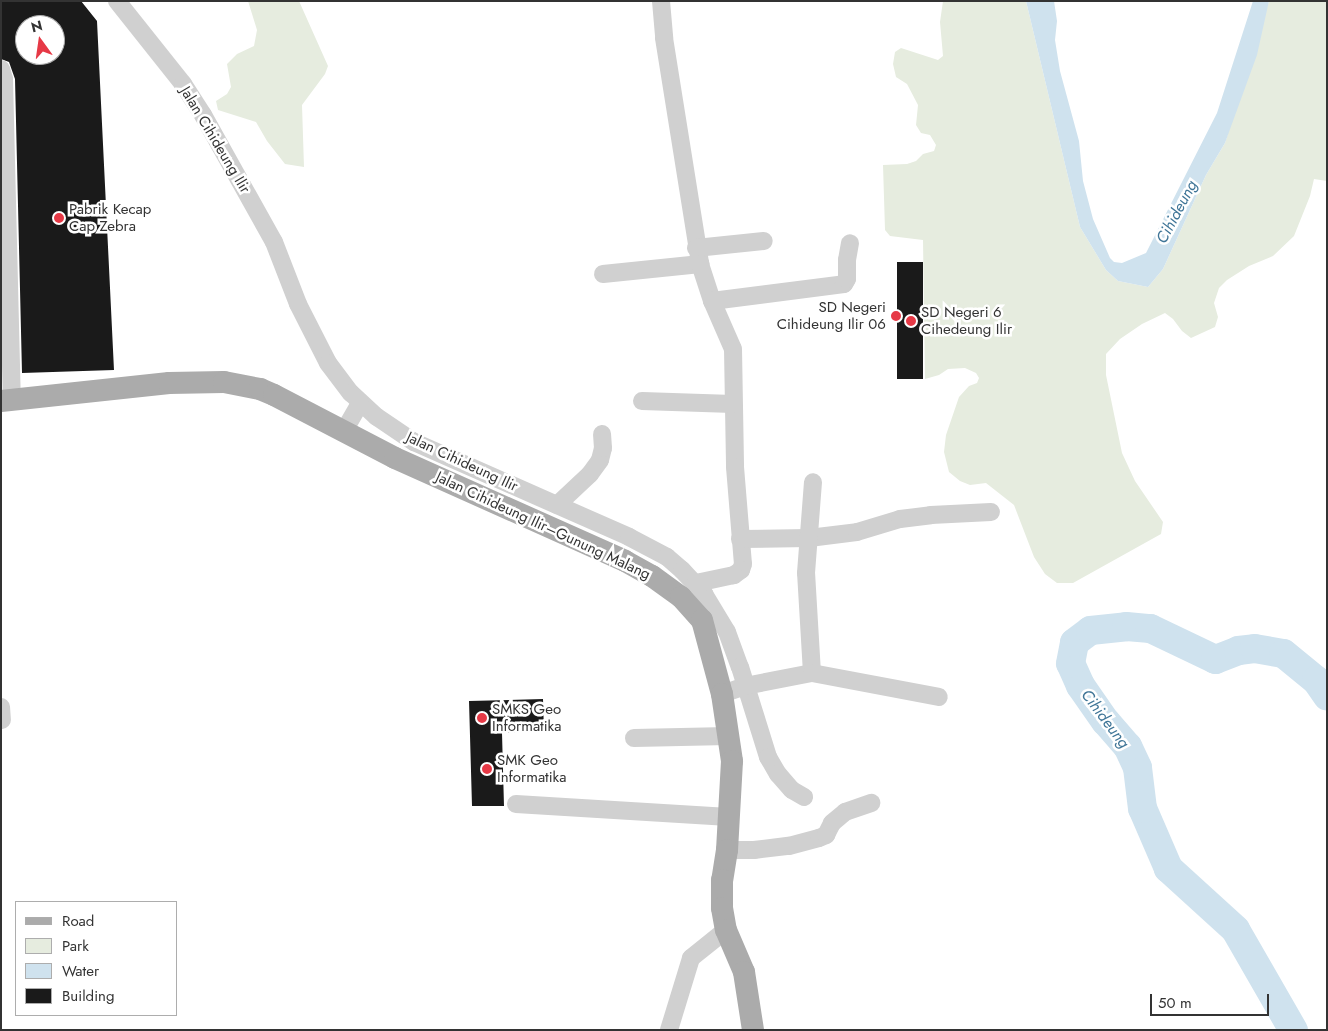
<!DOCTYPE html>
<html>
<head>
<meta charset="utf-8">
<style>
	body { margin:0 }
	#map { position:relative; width:1328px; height:1031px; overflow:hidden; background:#fff; font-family:Jost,sans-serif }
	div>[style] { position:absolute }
	.green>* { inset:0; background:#e6ecdf }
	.water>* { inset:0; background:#cfe2ee }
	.river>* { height:29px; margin:-14.5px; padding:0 14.5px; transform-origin:14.5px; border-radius:14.5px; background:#cfe2ee }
	.building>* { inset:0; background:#1a1a1a; transform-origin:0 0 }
	.minor>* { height:18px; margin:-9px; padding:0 9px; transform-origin:9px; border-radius:9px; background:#d0d0d0 }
	.major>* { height:22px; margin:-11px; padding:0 11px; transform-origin:11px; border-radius:11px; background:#ababab }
	.dots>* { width:14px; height:14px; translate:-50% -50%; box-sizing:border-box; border:2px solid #fff; border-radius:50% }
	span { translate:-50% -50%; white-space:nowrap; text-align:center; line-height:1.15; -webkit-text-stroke:5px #fff; paint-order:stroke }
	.street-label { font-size:15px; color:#333 }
	.poi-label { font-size:15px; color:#333 }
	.left { translate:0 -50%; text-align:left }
	.right { translate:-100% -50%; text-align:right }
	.water-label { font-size:16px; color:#3f7597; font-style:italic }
	.frame { position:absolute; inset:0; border:2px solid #333; pointer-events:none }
	.legend { position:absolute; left:15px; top:901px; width:162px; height:115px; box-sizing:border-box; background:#fff; border:1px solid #adadad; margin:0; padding:6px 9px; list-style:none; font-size:15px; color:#333 }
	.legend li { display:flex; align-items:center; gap:10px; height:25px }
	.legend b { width:25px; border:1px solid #adadad }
	.north { position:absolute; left:15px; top:15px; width:50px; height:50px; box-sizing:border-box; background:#fff; border:1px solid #adadad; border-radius:50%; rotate:346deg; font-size:14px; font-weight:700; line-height:20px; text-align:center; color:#333 }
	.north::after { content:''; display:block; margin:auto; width:18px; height:22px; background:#e63946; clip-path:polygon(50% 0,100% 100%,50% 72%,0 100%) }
	.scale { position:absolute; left:1150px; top:994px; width:119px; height:22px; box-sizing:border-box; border:2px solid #333; border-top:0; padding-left:6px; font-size:15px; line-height:18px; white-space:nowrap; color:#333; -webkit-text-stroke:4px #fff; paint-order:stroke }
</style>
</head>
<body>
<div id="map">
	<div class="green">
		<div style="clip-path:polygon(248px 1px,299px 1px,328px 66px,325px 74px,302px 105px,304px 167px,285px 164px,267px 141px,256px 122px,218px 110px,216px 101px,227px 94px,231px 87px,227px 64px,237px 54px,254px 46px,257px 30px)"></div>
		<div style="clip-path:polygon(943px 1px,1026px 1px,1080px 227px,1106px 270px,1118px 281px,1148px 287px,1163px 269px,1206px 175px,1225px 143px,1269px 1px,1327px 1px,1327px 181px,1314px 179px,1310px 196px,1294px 236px,1273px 256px,1249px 266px,1227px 280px,1219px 288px,1214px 303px,1218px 317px,1215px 327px,1191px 338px,1182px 331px,1173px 319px,1165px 313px,1142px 324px,1120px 339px,1106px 354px,1106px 375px,1122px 453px,1135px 481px,1163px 522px,1161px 534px,1073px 583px,1057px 583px,1045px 574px,1034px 557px,1014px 505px,986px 483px,970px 485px,960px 481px,949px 472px,944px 452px,946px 435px,959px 397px,969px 386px,977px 383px,979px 378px,976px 373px,965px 368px,948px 369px,939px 375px,925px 379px,923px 240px,890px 236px,885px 230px,883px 165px,907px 164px,916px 161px,923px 154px,934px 151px,936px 145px,930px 135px,921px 133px,916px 125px,918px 105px,907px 84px,896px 77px,893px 64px,895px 52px,901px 48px,938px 60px,943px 56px,940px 22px)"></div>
	</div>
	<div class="water">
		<div style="clip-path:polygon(1026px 1px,1054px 1px,1057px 21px,1055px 40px,1060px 71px,1079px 141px,1083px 181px,1093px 219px,1110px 258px,1114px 262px,1122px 263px,1146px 253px,1217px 113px,1253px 1px,1269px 1px,1257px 55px,1225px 143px,1206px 175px,1163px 269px,1148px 287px,1118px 281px,1106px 270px,1080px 227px)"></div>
	</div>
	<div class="river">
		<div style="left:1293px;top:1030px;width:116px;rotate:-119.9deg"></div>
		<div style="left:1235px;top:929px;width:91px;rotate:-137.7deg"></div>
		<div style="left:1168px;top:868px;width:65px;rotate:-113.4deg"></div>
		<div style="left:1142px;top:808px;width:41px;rotate:-97deg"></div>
		<div style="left:1137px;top:767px;width:23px;rotate:-115deg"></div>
		<div style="left:1127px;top:746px;width:33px;rotate:-131deg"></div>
		<div style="left:1105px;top:721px;width:44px;rotate:-124.8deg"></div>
		<div style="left:1080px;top:685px;width:24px;rotate:-114deg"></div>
		<div style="left:1070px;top:663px;width:21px;rotate:-79deg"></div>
		<div style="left:1074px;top:642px;width:20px;rotate:-37deg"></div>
		<div style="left:1090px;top:630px;width:36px;rotate:-6deg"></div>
		<div style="left:1126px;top:626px;width:24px;rotate:5deg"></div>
		<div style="left:1150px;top:628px;width:72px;rotate:25.5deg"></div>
		<div style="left:1215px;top:659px;width:25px;rotate:-21deg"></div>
		<div style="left:1238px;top:650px;width:16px;rotate:-7deg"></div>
		<div style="left:1254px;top:648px;width:29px;rotate:10deg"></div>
		<div style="left:1283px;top:653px;width:43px;rotate:39.3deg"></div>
		<div style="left:1316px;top:680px;width:19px;rotate:55deg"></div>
	</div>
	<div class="building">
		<div style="clip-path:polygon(evenodd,1px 1px,81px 1px,97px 21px,114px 370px,22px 373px,15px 79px,9px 62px,1px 59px,1px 1px,25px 25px,55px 25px,55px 55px,25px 55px,25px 25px)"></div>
		<div style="left:897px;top:262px;width:26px;height:117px"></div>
		<div style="clip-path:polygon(543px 699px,544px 732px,502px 733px,504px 806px,472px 806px,469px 701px)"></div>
	</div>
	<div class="minor">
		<div style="left:117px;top:1px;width:106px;rotate:51.5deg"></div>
		<div style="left:183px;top:84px;width:37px;rotate:57deg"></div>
		<div style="left:203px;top:115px;width:145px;rotate:60.8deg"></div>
		<div style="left:274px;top:242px;width:66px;rotate:68.8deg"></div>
		<div style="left:298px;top:304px;width:66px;rotate:63deg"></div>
		<div style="left:328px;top:363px;width:38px;rotate:53deg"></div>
		<div style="left:351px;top:393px;width:35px;rotate:43deg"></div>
		<div style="left:377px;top:417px;width:45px;rotate:34deg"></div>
		<div style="left:414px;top:442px;width:235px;rotate:23.8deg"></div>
		<div style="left:629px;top:537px;width:43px;rotate:27.8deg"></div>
		<div style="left:667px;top:557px;width:20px;rotate:41deg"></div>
		<div style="left:682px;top:570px;width:33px;rotate:47deg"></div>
		<div style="left:704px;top:594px;width:44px;rotate:58.8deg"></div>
		<div style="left:727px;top:632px;width:37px;rotate:70deg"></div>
		<div style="left:740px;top:667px;width:94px;rotate:72.7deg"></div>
		<div style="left:768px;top:757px;width:20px;rotate:60deg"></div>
		<div style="left:778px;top:774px;width:21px;rotate:49deg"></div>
		<div style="left:792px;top:790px;width:14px;rotate:30deg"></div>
		<div style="left:661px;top:1px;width:37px;rotate:85deg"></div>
		<div style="left:664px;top:38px;width:229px;rotate:80.9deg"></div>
		<div style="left:1px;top:69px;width:10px;rotate:73deg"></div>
		<div style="left:4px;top:79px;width:321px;rotate:88.6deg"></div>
		<div style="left:696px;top:248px;width:68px;rotate:-5.9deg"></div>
		<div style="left:603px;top:274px;width:98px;rotate:-5.9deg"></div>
		<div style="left:700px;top:264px;width:39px;rotate:72deg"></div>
		<div style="left:712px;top:301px;width:52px;rotate:66.4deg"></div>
		<div style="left:733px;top:349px;width:118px;rotate:89deg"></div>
		<div style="left:735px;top:467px;width:97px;rotate:85.3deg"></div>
		<div style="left:743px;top:564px;width:6px;rotate:108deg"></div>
		<div style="left:741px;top:570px;width:9px;rotate:144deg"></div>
		<div style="left:734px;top:575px;width:39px;rotate:168deg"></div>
		<div style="left:712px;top:301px;width:133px;rotate:-7.3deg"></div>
		<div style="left:844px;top:284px;width:6px;rotate:-59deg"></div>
		<div style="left:847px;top:279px;width:19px;rotate:-90deg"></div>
		<div style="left:847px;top:260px;width:17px;rotate:-80deg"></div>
		<div style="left:642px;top:401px;width:91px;rotate:1.9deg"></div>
		<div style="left:344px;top:431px;width:32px;rotate:-60deg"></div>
		<div style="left:557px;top:505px;width:45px;rotate:-43.2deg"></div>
		<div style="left:590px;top:474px;width:17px;rotate:-54deg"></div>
		<div style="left:600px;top:460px;width:12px;rotate:-76deg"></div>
		<div style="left:603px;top:448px;width:14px;rotate:-94deg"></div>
		<div style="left:740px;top:539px;width:69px;rotate:-0.8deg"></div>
		<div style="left:809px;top:538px;width:48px;rotate:-7.1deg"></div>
		<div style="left:857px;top:532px;width:45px;rotate:-16.8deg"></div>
		<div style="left:900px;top:519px;width:31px;rotate:-7deg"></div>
		<div style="left:931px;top:515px;width:60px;rotate:-2.9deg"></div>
		<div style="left:812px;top:673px;width:100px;rotate:-93.4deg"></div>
		<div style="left:806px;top:573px;width:91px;rotate:-85.6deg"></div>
		<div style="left:722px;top:694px;width:24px;rotate:-19deg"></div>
		<div style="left:745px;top:686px;width:68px;rotate:-11deg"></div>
		<div style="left:812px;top:673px;width:129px;rotate:10.7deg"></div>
		<div style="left:1px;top:707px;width:13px;rotate:86deg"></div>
		<div style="left:634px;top:738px;width:94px;rotate:-1.2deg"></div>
		<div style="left:516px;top:804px;width:213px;rotate:3.5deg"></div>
		<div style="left:727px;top:850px;width:27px"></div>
		<div style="left:754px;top:850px;width:35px;rotate:-7deg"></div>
		<div style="left:789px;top:846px;width:31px;rotate:-15deg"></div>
		<div style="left:819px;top:838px;width:8px;rotate:-23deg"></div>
		<div style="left:826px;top:835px;width:13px;rotate:-63deg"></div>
		<div style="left:832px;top:823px;width:17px;rotate:-40deg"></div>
		<div style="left:845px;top:812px;width:28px;rotate:-19deg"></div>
		<div style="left:669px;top:1030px;width:75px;rotate:-73deg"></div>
		<div style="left:691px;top:958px;width:45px;rotate:-38.7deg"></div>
	</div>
	<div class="major">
		<div style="left:1px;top:401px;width:169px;rotate:-6.1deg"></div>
		<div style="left:169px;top:383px;width:55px;rotate:-1deg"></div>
		<div style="left:224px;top:382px;width:37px;rotate:11deg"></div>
		<div style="left:260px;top:389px;width:15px;rotate:23deg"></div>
		<div style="left:274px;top:395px;width:136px;rotate:27.5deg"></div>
		<div style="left:395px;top:458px;width:252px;rotate:24.1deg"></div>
		<div style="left:625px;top:561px;width:31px;rotate:29deg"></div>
		<div style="left:652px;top:576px;width:36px;rotate:36deg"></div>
		<div style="left:681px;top:597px;width:31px;rotate:48deg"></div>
		<div style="left:702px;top:620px;width:77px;rotate:74.9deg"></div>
		<div style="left:722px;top:694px;width:68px;rotate:81.5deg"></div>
		<div style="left:732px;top:761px;width:89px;rotate:93.2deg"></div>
		<div style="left:727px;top:850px;width:30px;rotate:99deg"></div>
		<div style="left:722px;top:880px;width:28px;rotate:90deg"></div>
		<div style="left:722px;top:908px;width:22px;rotate:80deg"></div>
		<div style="left:726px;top:930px;width:46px;rotate:66.8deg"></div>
		<div style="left:744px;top:972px;width:59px;rotate:81.2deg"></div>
	</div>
	<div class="dots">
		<div style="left:59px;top:218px;background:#e63946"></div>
		<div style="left:896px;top:316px;background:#e63946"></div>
		<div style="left:911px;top:321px;background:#e63946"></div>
		<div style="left:482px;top:718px;background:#e63946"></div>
		<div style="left:487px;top:769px;background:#e63946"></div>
	</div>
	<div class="street-label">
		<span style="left:215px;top:140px;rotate:59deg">Jalan Cihideung Ilir</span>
		<span style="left:462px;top:462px;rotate:25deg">Jalan Cihideung Ilir</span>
		<span style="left:543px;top:526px;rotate:25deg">Jalan Cihideung Ilir–Gunung Malang</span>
	</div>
	<div class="poi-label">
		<span class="left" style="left:69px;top:218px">Pabrik Kecap<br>Cap Zebra</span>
		<span class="right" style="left:886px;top:316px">SD Negeri<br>Cihideung Ilir 06</span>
		<span class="left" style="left:921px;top:321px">SD Negeri 6<br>Cihedeung Ilir</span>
		<span class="left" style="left:492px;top:718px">SMKS Geo<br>Informatika</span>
		<span class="left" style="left:497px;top:769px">SMK Geo<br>Informatika</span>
	</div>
	<div class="water-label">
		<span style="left:1177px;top:212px;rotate:-62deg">Cihideung</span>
		<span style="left:1105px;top:719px;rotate:53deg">Cihideung</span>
	</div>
	<div class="frame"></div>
	<ul class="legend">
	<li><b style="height:6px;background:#ababab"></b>Road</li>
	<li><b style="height:14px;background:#e6ecdf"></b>Park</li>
	<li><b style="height:14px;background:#cfe2ee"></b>Water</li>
	<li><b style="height:14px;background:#1a1a1a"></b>Building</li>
	</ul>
	<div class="north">N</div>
	<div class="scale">50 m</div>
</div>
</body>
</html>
